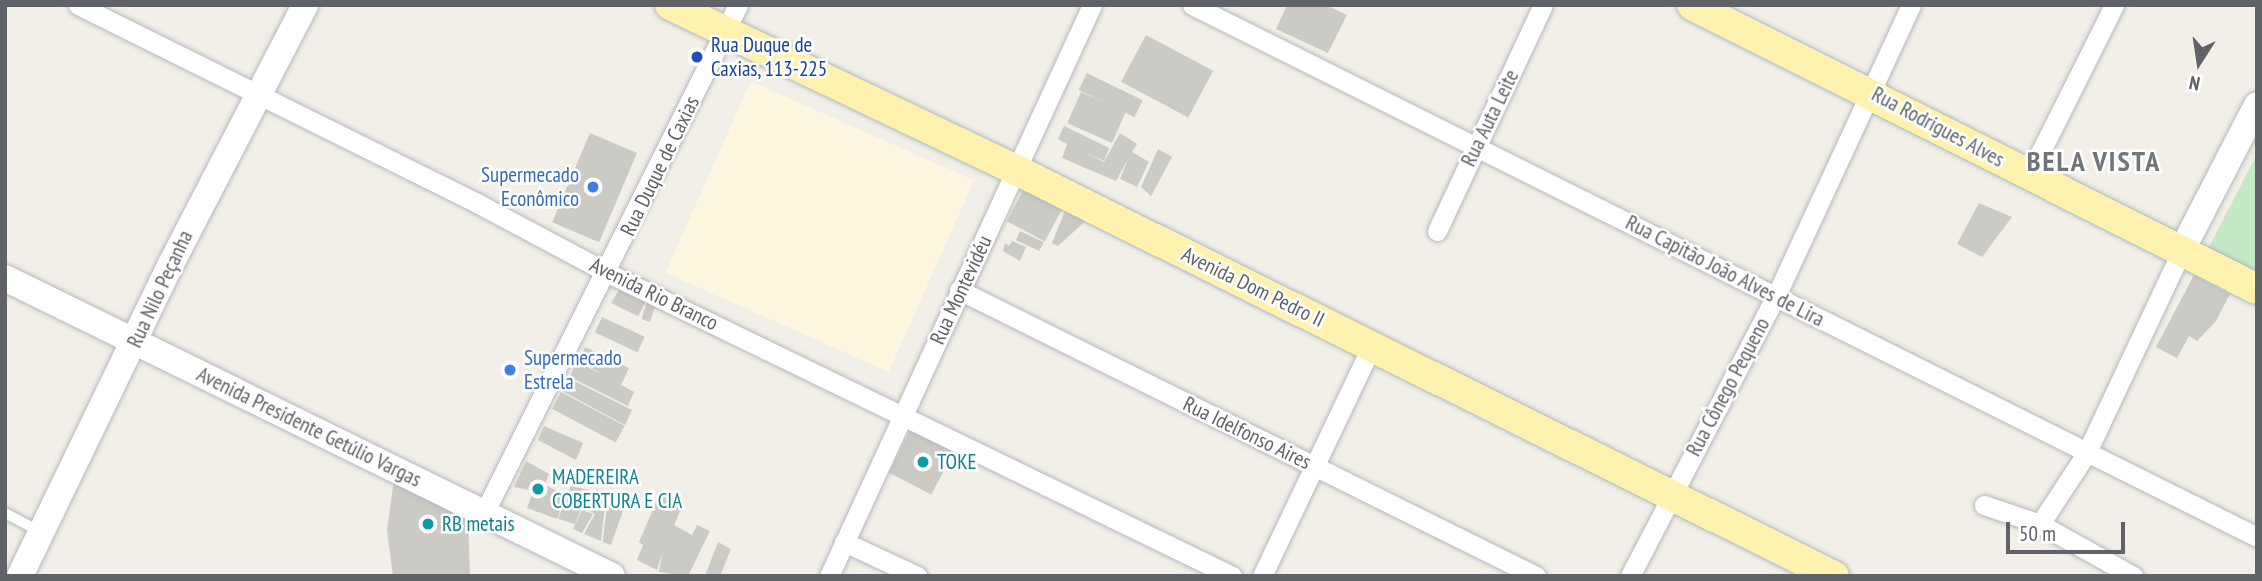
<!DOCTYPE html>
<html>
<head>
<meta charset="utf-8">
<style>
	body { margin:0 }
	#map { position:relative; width:2262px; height:581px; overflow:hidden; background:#f1efe8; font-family:"PT Sans Narrow",sans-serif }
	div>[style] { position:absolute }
	.commercial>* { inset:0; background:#fef7e0; transform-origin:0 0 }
	.green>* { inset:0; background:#c5e8c5 }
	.building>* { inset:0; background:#cccac5; transform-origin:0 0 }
	.roads { filter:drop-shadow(0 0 2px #b5b8bc) drop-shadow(0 0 2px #b5b8bc) }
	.lane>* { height:10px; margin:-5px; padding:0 5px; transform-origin:5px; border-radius:5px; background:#fff }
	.street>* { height:19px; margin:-9.5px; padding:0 9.5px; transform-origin:9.5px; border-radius:9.5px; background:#fff }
	.secondary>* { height:26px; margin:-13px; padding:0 13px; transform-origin:13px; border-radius:13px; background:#fff }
	.primary>* { height:30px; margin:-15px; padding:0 15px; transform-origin:15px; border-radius:15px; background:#fff2af }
	.dots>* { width:19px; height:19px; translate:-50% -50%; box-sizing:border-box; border:4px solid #fff; border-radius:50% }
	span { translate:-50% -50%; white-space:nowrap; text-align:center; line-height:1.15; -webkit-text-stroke:5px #fff; paint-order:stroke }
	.transit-label { font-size:21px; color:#164399 }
	.left { translate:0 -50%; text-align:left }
	.street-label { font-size:21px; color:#5f6368 }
	.shop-label { font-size:21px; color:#366cbe }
	.right { translate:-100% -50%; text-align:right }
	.culture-label { font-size:21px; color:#0d838f }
	.district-label { font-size:28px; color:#70757a; font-weight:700; letter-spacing:2px }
	.frame { position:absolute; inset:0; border:7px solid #5f6368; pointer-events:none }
	.north { position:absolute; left:2164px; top:28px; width:70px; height:70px; -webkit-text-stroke:5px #fff; paint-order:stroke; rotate:192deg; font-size:19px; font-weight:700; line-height:28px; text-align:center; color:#5f6368 }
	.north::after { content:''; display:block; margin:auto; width:24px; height:32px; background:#5f6368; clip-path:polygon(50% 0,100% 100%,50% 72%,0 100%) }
	.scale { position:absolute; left:2006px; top:522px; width:119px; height:32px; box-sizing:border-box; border:4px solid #5f6368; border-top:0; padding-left:9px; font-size:21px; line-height:24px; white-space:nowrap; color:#5f6368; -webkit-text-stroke:5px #fff; paint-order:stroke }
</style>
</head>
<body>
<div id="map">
	<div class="commercial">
		<div style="left:751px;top:81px;width:244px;height:210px;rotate:24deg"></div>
	</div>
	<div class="green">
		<div style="clip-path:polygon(2257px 154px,2257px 273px,2208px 249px)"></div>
	</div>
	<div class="building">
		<div style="clip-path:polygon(1287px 5px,1326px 5px,1347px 15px,1328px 53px,1276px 29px)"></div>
		<div style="left:1146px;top:35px;width:76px;height:53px;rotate:28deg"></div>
		<div style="left:1087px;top:73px;width:62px;height:19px;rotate:26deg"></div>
		<div style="left:1081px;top:92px;width:49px;height:34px;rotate:24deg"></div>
		<div style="clip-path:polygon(1064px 126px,1109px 148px,1104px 161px,1086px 153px,1104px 162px,1120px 133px,1137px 144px,1132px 152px,1149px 162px,1137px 187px,1120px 179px,1128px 159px,1116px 181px,1062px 158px,1067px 144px,1058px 139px)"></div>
		<div style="left:590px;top:133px;width:51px;height:97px;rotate:23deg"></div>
		<div style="clip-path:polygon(1158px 149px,1172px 157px,1151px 196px,1141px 187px)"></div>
		<div style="left:1026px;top:185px;width:43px;height:41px;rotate:28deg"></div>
		<div style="clip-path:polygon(1979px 203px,2012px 217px,1982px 257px,1957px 244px)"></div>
		<div style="clip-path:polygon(1067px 206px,1091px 216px,1058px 246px,1052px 243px)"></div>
		<div style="left:1020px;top:231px;width:26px;height:10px;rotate:25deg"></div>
		<div style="clip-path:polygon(1012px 241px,1026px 247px,1020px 261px,1003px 251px,1005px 243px,1009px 246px)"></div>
		<div style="clip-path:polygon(2194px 275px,2230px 294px,2216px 321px,2197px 341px,2189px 336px,2177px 358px,2156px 347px)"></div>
		<div style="clip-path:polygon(619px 290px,646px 301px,638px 316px,611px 303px)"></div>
		<div style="left:647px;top:302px;width:9px;height:18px;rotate:18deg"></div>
		<div style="left:602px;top:317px;width:47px;height:17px;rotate:25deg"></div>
		<div style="clip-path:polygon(585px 347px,629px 368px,621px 385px,634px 392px,628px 406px,570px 377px,576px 362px,602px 374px,579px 361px)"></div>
		<div style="clip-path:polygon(568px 378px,632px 410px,625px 425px,562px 391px)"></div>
		<div style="left:561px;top:392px;width:72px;height:19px;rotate:28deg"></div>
		<div style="clip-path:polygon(544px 426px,583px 443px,576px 460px,538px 440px)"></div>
		<div style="left:911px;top:429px;width:48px;height:49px;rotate:27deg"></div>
		<div style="clip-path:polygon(526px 461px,549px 474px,545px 485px,566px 495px,557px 519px,527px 508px,533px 491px,514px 487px)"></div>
		<div style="clip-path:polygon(394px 479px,468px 518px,470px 576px,393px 576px,387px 530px)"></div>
		<div style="clip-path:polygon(571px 486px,589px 490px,575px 524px,558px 519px)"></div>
		<div style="clip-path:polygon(597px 489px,606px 496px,601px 541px,584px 534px,595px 514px,584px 508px)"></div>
		<div style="clip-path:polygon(661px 491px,683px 504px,674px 525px,692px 535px,697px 525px,710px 531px,688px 576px,659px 572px,662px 554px,657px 570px,637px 560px,643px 545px,639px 542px)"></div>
		<div style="clip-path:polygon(615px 496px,626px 502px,611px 545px,603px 542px,604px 529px,607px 507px)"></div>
		<div style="clip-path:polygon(582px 510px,593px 514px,582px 533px,573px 529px)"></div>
		<div style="clip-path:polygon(718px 542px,731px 549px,720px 576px,705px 576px)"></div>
	</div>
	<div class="roads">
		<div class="lane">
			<div style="left:5px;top:513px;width:40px;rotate:28deg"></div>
		</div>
		<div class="street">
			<div style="left:78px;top:5px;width:445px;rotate:26.4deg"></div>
			<div style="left:477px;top:203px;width:149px;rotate:28.1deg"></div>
			<div style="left:608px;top:273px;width:694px;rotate:25.9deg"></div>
			<div style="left:1192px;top:5px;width:1190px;rotate:26.54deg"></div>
			<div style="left:2029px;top:175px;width:190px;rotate:-63.4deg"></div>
			<div style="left:1437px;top:231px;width:250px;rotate:-64.9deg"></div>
			<div style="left:959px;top:290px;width:644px;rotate:26.37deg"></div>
			<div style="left:1984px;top:505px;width:59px;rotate:18.7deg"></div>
			<div style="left:2040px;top:524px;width:107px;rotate:29.2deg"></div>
			<div style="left:484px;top:513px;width:568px;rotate:-63.43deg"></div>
			<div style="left:2040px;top:524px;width:84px;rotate:-56.7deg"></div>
			<div style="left:2086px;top:454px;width:223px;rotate:-64.8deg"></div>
			<div style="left:844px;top:542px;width:81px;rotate:25deg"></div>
			<div style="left:829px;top:576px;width:629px;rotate:-65.27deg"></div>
			<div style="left:1262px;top:576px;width:256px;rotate:-64.5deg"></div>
			<div style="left:1630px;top:576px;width:314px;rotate:-62.5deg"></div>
			<div style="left:1775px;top:298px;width:323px;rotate:-65.1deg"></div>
		</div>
		<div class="secondary">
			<div style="left:2181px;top:252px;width:165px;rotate:-62.7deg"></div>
			<div style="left:5px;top:278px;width:676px;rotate:26.15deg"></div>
			<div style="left:20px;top:576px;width:349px;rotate:-64.2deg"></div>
			<div style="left:172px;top:262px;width:289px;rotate:-62.6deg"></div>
		</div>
		<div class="primary">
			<div style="left:670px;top:5px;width:386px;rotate:25.5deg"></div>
			<div style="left:1018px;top:171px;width:911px;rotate:26.4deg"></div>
			<div style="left:1692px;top:5px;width:632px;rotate:26.69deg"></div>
		</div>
	</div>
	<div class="dots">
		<div style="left:697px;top:57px;background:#1a4fb4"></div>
		<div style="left:593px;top:187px;background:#3f7fe0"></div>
		<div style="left:510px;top:370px;background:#3f7fe0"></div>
		<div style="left:923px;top:462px;background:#0f9aa8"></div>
		<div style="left:538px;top:489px;background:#0f9aa8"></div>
		<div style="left:428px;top:524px;background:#0f9aa8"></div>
	</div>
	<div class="transit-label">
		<span class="left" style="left:711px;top:57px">Rua Duque de<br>Caxias, 113-225</span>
	</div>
	<div class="street-label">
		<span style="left:1490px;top:118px;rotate:-64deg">Rua Auta Leite</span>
		<span style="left:1938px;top:127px;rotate:28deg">Rua Rodrigues Alves</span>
		<span style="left:660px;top:166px;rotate:-64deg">Rua Duque de Caxias</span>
		<span style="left:1725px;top:271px;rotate:27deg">Rua Capitão João Alves de Lira</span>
		<span style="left:1253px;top:287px;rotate:26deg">Avenida Dom Pedro II</span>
		<span style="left:160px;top:289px;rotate:-65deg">Rua Nilo Peçanha</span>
		<span style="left:961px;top:290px;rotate:-65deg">Rua Montevidéu</span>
		<span style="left:654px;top:294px;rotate:26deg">Avenida Rio Branco</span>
		<span style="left:1728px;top:387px;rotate:-62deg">Rua Cônego Pequeno</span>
		<span style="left:309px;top:427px;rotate:26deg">Avenida Presidente Getúlio Vargas</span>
		<span style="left:1247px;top:433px;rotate:26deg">Rua Idelfonso Aires</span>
	</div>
	<div class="shop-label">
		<span class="right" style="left:579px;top:187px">Supermecado<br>Econômico</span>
		<span class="left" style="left:524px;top:370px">Supermecado<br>Estrela</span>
	</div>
	<div class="culture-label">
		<span class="left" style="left:937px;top:462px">TOKE</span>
		<span class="left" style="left:552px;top:489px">MADEREIRA<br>COBERTURA E CIA</span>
		<span class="left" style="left:442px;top:524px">RB metais</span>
	</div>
	<div class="district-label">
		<span style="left:2094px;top:161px">BELA VISTA</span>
	</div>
	<div class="frame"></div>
	<div class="north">N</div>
	<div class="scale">50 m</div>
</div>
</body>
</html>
